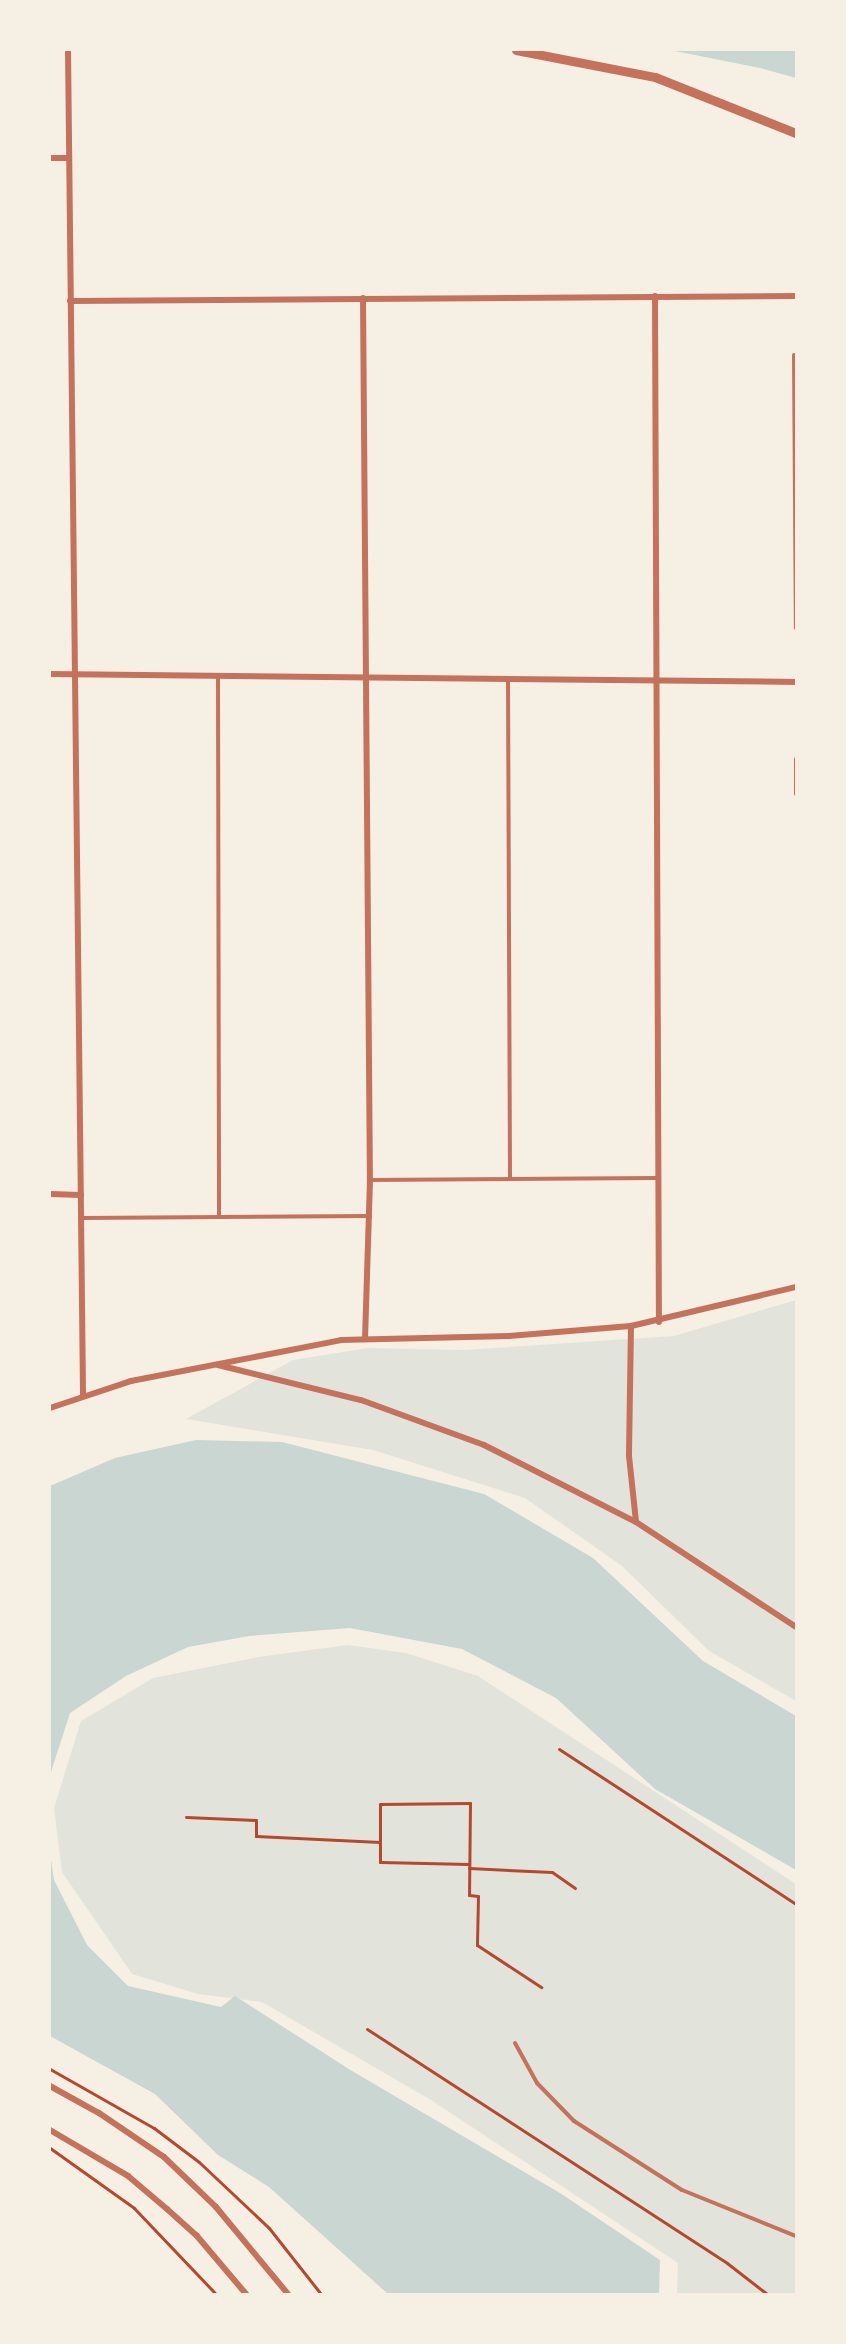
<!DOCTYPE html>
<html>
<head>
<meta charset="utf-8">
<style>
	body { margin:0 }
	#map { position:relative; width:846px; height:2344px; overflow:hidden; background:#f6efe4; font-family:Literata,serif }
	div>[style] { position:absolute }
	.green>* { inset:0; background:#e2e4dc }
	.water>* { inset:0; background:#c9d6d2 }
	.path>* { height:3px; margin:-1.5px; padding:0 1.5px; transform-origin:1.5px; border-radius:1.5px; background:#b5482f }
	.service>* { height:4px; margin:-2px; padding:0 2px; transform-origin:2px; border-radius:2px; background:#c5725c }
	.minor>* { height:6px; margin:-3px; padding:0 3px; transform-origin:3px; border-radius:3px; background:#c5725c }
	.tertiary>* { height:9px; margin:-4.5px; padding:0 4.5px; transform-origin:4.5px; border-radius:4.5px; background:#c5725c }
	span { translate:-50% -50%; white-space:nowrap; text-align:center; line-height:1.15; -webkit-text-stroke:4.5px #f6efe4; paint-order:stroke }
	.frame { position:absolute; inset:0; border:51px solid #f6efe4; pointer-events:none }
</style>
</head>
<body>
<div id="map">
	<div class="green">
		<div style="clip-path:polygon(796px 1300px,796px 1701px,709px 1651px,622px 1566px,525px 1498px,373px 1450px,186px 1419px,293px 1360px,368px 1348px,464px 1350px,674px 1336px)"></div>
		<div style="clip-path:polygon(348px 1645px,406px 1653px,478px 1676px,796px 1884px,796px 2294px,677px 2294px,678px 2263px,431px 2100px,262px 2002px,198px 1994px,132px 1974px,62px 1872px,54px 1808px,81px 1721px,153px 1678px,258px 1657px)"></div>
	</div>
	<div class="water">
		<div style="clip-path:polygon(670px 50px,796px 50px,796px 78px,760px 68px)"></div>
		<div style="clip-path:polygon(196px 1440px,282px 1442px,484px 1494px,593px 1558px,703px 1661px,796px 1716px,796px 1870px,655px 1789px,556px 1698px,462px 1649px,350px 1628px,249px 1636px,188px 1647px,126px 1676px,70px 1713px,50px 1775px,50px 1486px,115px 1458px)"></div>
		<div style="clip-path:polygon(50px 1853px,54px 1880px,87px 1945px,128px 1986px,221px 2007px,235px 1996px,352px 2071px,560px 2193px,660px 2260px,659px 2294px,388px 2294px,269px 2187px,218px 2155px,155px 2094px,50px 2036px)"></div>
	</div>
	<div class="path">
		<div style="left:559px;top:1749px;width:283px;rotate:33.2deg"></div>
		<div style="left:186px;top:1817px;width:70px;rotate:2.5deg"></div>
		<div style="left:256px;top:1820px;width:16px;rotate:90deg"></div>
		<div style="left:256px;top:1836px;width:124px;rotate:2.8deg"></div>
		<div style="left:469px;top:1864px;width:89px;rotate:-178.7deg"></div>
		<div style="left:380px;top:1862px;width:58px;rotate:-90deg"></div>
		<div style="left:380px;top:1804px;width:90px;rotate:-0.6deg"></div>
		<div style="left:470px;top:1803px;width:92px;rotate:90.6deg"></div>
		<div style="left:469px;top:1895px;width:9px;rotate:6deg"></div>
		<div style="left:478px;top:1896px;width:49px;rotate:91.2deg"></div>
		<div style="left:477px;top:1945px;width:77px;rotate:33.3deg"></div>
		<div style="left:469px;top:1868px;width:83px;rotate:2.8deg"></div>
		<div style="left:552px;top:1872px;width:28px;rotate:35deg"></div>
		<div style="left:367px;top:2029px;width:429px;rotate:33deg"></div>
		<div style="left:727px;top:2263px;width:51px;rotate:37.8deg"></div>
		<div style="left:50px;top:2069px;width:120px;rotate:29.6deg"></div>
		<div style="left:154px;top:2128px;width:56px;rotate:37.1deg"></div>
		<div style="left:199px;top:2162px;width:96px;rotate:43.3deg"></div>
		<div style="left:269px;top:2228px;width:84px;rotate:51.8deg"></div>
		<div style="left:50px;top:2148px;width:103px;rotate:35.5deg"></div>
		<div style="left:134px;top:2208px;width:119px;rotate:46.4deg"></div>
	</div>
	<div class="service">
		<div style="left:794px;top:355px;width:273px;rotate:89.6deg"></div>
		<div style="left:218px;top:676px;width:541px;rotate:89.89deg"></div>
		<div style="left:508px;top:679px;width:500px;rotate:89.77deg"></div>
		<div style="left:796px;top:759px;width:35px;rotate:90deg"></div>
		<div style="left:370px;top:1180px;width:287px;rotate:-0.4deg"></div>
		<div style="left:82px;top:1218px;width:288px;rotate:-0.4deg"></div>
		<div style="left:515px;top:2043px;width:46px;rotate:61.2deg"></div>
		<div style="left:537px;top:2083px;width:53px;rotate:45.8deg"></div>
		<div style="left:574px;top:2121px;width:128px;rotate:32.6deg"></div>
		<div style="left:682px;top:2190px;width:123px;rotate:22deg"></div>
	</div>
	<div class="minor">
		<div style="left:68px;top:50px;width:1345px;rotate:89.36deg"></div>
		<div style="left:50px;top:158px;width:19px"></div>
		<div style="left:655px;top:296px;width:1026px;rotate:89.78deg"></div>
		<div style="left:363px;top:298px;width:882px;rotate:89.55deg"></div>
		<div style="left:370px;top:1180px;width:157px;rotate:91.8deg"></div>
		<div style="left:70px;top:301px;width:726px;rotate:-0.39deg"></div>
		<div style="left:50px;top:674px;width:746px;rotate:0.61deg"></div>
		<div style="left:50px;top:1194px;width:31px;rotate:2deg"></div>
		<div style="left:631px;top:1326px;width:130px;rotate:90.9deg"></div>
		<div style="left:629px;top:1456px;width:66px;rotate:83.9deg"></div>
		<div style="left:218px;top:1365px;width:147px;rotate:13.8deg"></div>
		<div style="left:361px;top:1400px;width:131px;rotate:20.1deg"></div>
		<div style="left:484px;top:1445px;width:170px;rotate:26.9deg"></div>
		<div style="left:636px;top:1522px;width:191px;rotate:33.3deg"></div>
		<div style="left:50px;top:1408px;width:85px;rotate:-18.4deg"></div>
		<div style="left:131px;top:1381px;width:214px;rotate:-11deg"></div>
		<div style="left:341px;top:1340px;width:168px;rotate:-1.4deg"></div>
		<div style="left:509px;top:1336px;width:122px;rotate:-4.7deg"></div>
		<div style="left:631px;top:1326px;width:170px;rotate:-13.3deg"></div>
		<div style="left:50px;top:2086px;width:56px;rotate:28.9deg"></div>
		<div style="left:99px;top:2113px;width:78px;rotate:34.1deg"></div>
		<div style="left:164px;top:2157px;width:72px;rotate:43.9deg"></div>
		<div style="left:216px;top:2207px;width:113px;rotate:50.4deg"></div>
		<div style="left:50px;top:2130px;width:91px;rotate:30.5deg"></div>
		<div style="left:128px;top:2176px;width:51px;rotate:40.2deg"></div>
		<div style="left:167px;top:2209px;width:40px;rotate:42deg"></div>
		<div style="left:197px;top:2236px;width:76px;rotate:49.8deg"></div>
	</div>
	<div class="tertiary">
		<div style="left:516px;top:50px;width:142px;rotate:11deg"></div>
		<div style="left:655px;top:77px;width:152px;rotate:21.7deg"></div>
	</div>
	<div class="frame"></div>
</div>
</body>
</html>
